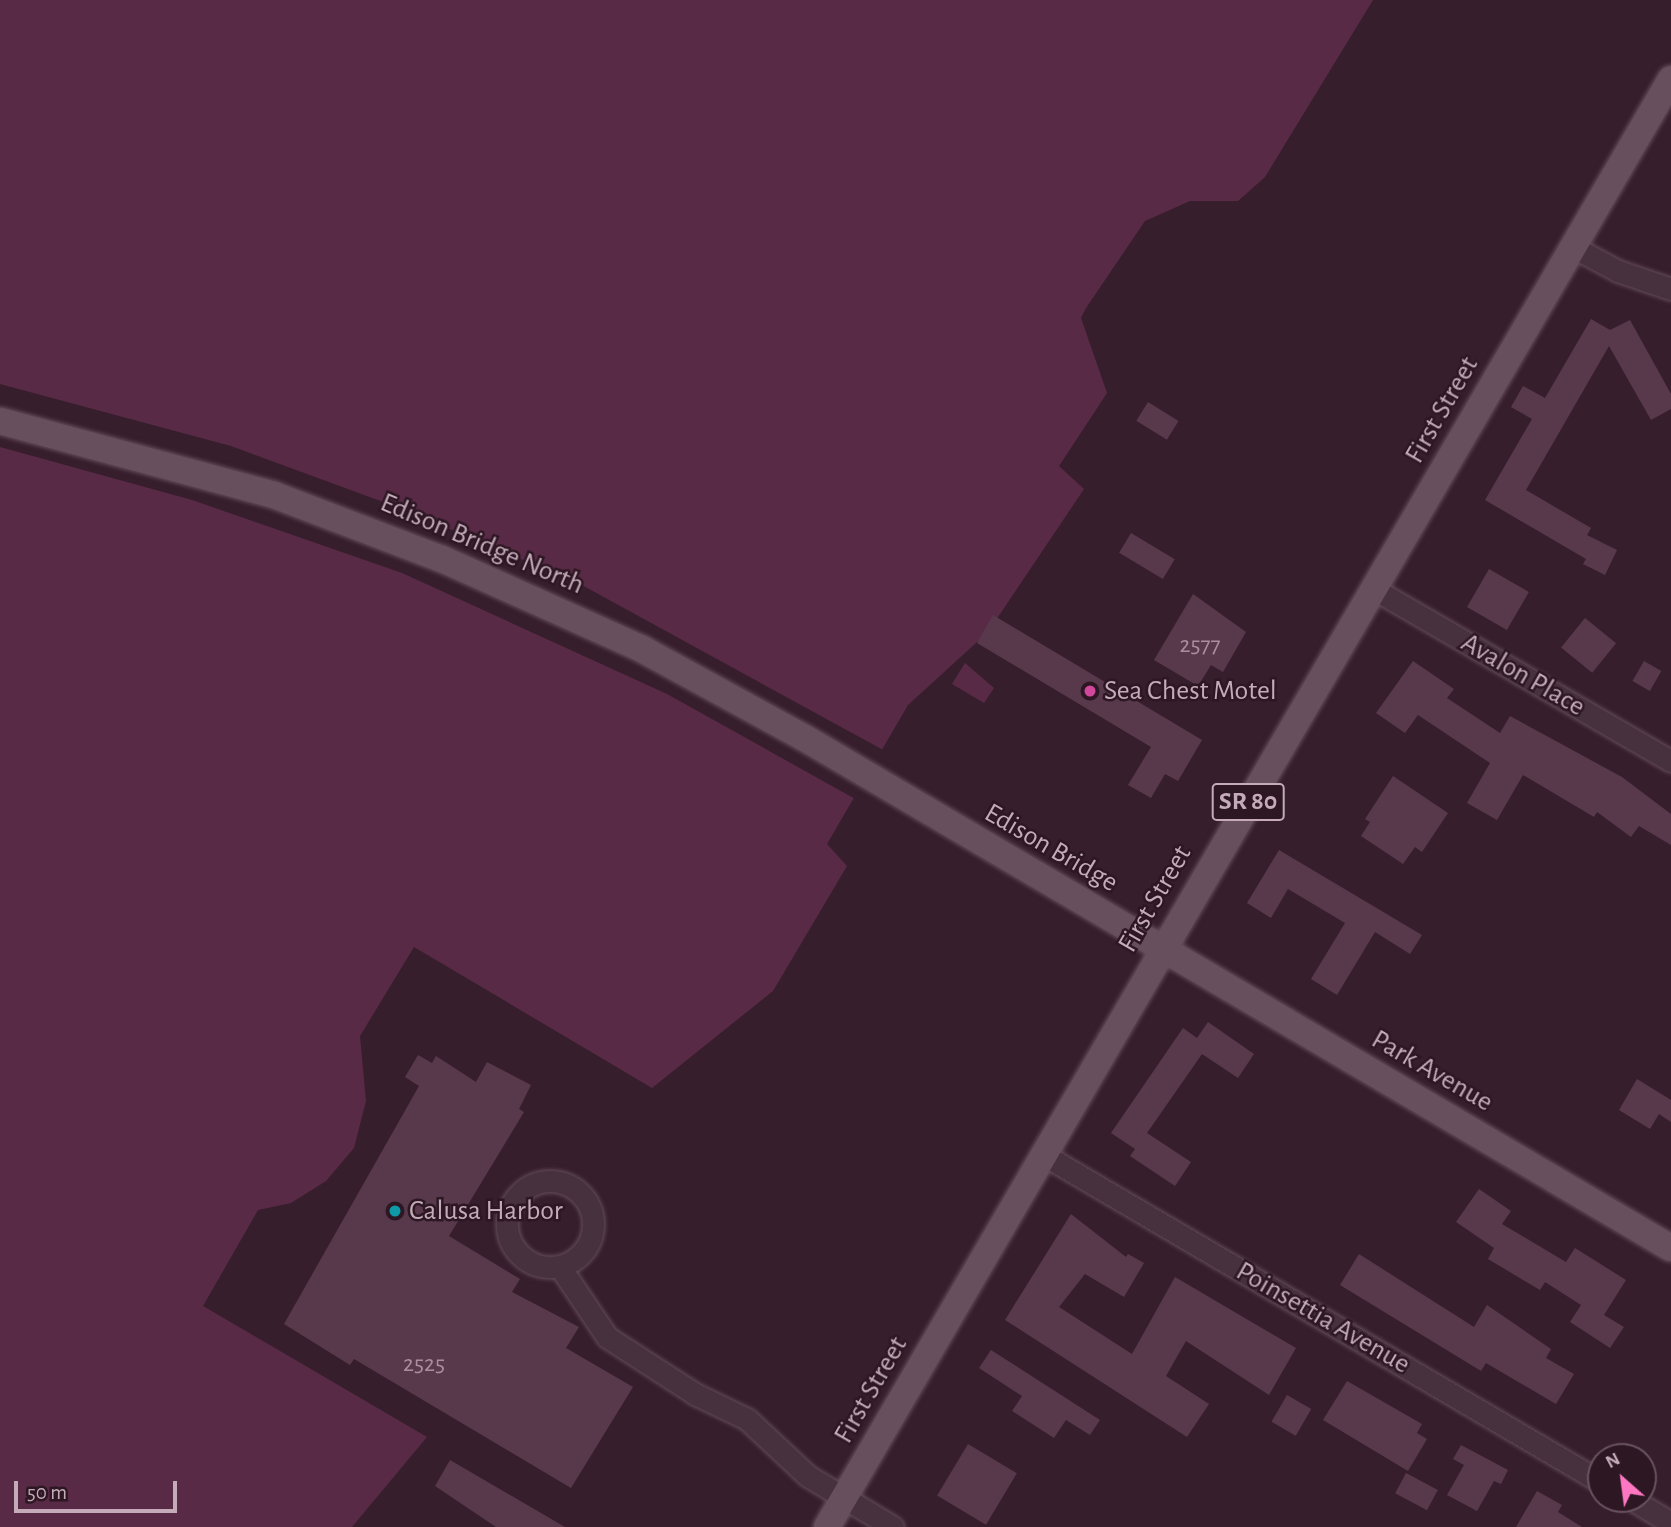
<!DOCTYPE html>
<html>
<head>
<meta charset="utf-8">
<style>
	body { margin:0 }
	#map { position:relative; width:1671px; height:1527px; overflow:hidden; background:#371e2d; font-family:"Alegreya Sans",sans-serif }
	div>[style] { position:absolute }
	.water>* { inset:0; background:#592a46 }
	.pier>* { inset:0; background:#371e2d }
	.building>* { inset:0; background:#58394c; transform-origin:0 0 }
	.roads { filter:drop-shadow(0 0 2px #634c59) drop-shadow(0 0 2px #634c59) }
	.minor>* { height:21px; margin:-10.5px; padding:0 10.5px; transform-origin:10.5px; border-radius:10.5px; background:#48313e }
	.minor>.ring { margin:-10.5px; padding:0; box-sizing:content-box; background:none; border:21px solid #48313e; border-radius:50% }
	.major>* { height:26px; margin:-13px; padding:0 13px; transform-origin:13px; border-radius:13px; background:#684f5e }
	.dots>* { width:19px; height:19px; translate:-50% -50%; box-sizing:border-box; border:4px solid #2c1723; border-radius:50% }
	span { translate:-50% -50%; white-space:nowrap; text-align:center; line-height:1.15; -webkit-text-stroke:5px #2c1723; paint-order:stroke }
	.number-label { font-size:24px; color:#aa8e9e }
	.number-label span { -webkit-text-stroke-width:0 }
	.shield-label span { padding:2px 5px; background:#2c1723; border:2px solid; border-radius:5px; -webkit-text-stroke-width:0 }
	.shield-label { font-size:26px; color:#c5abb9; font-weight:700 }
	.street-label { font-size:28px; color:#c5abb9 }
	.poi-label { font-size:28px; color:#c5abb9 }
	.left { translate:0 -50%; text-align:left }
	.north { position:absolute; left:1587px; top:1443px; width:70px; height:70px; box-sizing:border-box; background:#2c1723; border:2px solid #69525f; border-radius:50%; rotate:332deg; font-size:19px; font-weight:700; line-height:28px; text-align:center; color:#c5abb9 }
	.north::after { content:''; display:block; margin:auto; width:24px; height:32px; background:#ff76c2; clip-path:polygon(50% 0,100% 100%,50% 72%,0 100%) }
	.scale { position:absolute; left:14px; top:1481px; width:163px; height:32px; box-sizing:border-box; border:4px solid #c5abb9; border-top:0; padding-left:9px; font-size:21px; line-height:24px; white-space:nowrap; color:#c5abb9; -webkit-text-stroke:5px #2c1723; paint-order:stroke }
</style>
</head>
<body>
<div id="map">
	<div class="water">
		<div style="clip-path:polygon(0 0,1373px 0,1265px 177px,1238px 201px,1190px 201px,1145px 221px,1086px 308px,1081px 318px,1107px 393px,1059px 466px,1084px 489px,988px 632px,908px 705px,827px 844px,847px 866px,773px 991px,652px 1088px,414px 947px,360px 1036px,366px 1101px,354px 1148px,326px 1181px,291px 1203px,258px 1210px,203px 1306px,427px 1437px,352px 1527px,0 1527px)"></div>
		<div style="clip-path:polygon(965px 663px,994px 688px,984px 703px,952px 684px)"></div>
	</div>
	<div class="pier">
		<div style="clip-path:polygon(0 384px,231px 446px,405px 510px,580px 584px,885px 751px,857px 800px,667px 694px,402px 573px,192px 500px,0 447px)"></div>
	</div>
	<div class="building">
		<div style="clip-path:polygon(1591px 319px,1610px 330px,1630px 320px,1671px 394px,1671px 409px,1651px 420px,1609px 346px,1526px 490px,1591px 528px,1587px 535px,1617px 550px,1605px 575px,1583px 564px,1586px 559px,1485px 500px,1532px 419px,1511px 407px,1523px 386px,1545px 398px)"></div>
		<div style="left:1148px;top:402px;width:36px;height:22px;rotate:32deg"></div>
		<div style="left:1131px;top:533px;width:51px;height:23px;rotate:31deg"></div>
		<div style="left:1489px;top:569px;width:46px;height:44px;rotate:30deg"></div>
		<div style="clip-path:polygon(1193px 594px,1246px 632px,1223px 672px,1211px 665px,1198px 686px,1154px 660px)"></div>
		<div style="clip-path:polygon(993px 615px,1202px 740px,1178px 781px,1165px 774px,1151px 798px,1128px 785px,1151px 747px,977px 643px)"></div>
		<div style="left:1585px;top:618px;width:40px;height:38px;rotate:39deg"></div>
		<div style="clip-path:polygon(1413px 661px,1454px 689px,1447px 698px,1500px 733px,1510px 716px,1622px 777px,1671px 814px,1671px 845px,1639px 826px,1631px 837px,1597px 812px,1594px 817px,1523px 775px,1497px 820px,1467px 803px,1490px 763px,1418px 715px,1405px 733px,1376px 713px)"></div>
		<div style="left:1644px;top:661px;width:20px;height:23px;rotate:30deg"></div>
		<div style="clip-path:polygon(1393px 776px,1448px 813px,1422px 852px,1415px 847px,1403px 864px,1361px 836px,1370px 822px,1365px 819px)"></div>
		<div style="clip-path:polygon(1279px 850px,1422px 935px,1410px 954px,1375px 932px,1337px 995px,1311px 979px,1345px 923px,1288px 889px,1271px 918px,1247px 903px)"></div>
		<div style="clip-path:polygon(1208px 1022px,1254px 1054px,1238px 1078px,1202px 1054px,1147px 1133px,1191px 1162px,1175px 1186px,1130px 1156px,1135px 1149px,1111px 1133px,1183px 1028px,1197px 1038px)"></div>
		<div style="clip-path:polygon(418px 1055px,432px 1063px,436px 1056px,476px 1082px,487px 1062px,531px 1085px,519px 1109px,524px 1112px,449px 1236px,520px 1279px,512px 1292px,579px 1327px,566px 1348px,633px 1387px,571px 1488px,354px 1359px,350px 1365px,284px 1324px,419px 1086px,405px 1077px)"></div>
		<div style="clip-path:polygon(1637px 1079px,1671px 1100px,1671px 1122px,1659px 1114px,1650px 1129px,1619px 1110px)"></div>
		<div style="clip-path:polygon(1479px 1189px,1511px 1211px,1502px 1224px,1566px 1262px,1575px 1248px,1626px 1280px,1604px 1315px,1624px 1327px,1610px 1348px,1570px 1322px,1581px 1305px,1545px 1282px,1540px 1290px,1488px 1259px,1494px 1248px,1456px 1222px)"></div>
		<div style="clip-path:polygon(1071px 1214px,1126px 1257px,1128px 1254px,1144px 1263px,1124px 1297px,1085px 1274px,1059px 1307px,1132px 1354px,1175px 1277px,1296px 1348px,1269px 1395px,1186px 1341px,1166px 1376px,1209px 1404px,1187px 1437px,1005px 1320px)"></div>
		<div style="clip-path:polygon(1359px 1254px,1474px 1327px,1487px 1305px,1551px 1349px,1546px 1358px,1574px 1374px,1556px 1404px,1486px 1363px,1481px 1371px,1340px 1285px)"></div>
		<div style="clip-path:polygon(991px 1350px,1100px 1420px,1090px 1435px,1066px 1420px,1054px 1438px,1012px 1411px,1022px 1396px,979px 1368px)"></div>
		<div style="clip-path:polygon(1347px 1381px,1422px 1424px,1417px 1433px,1427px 1439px,1408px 1471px,1323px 1420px)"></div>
		<div style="left:1287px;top:1395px;width:28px;height:31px;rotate:30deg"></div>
		<div style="left:968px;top:1444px;width:57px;height:60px;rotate:31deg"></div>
		<div style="clip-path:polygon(1461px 1445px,1508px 1470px,1501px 1484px,1494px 1481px,1477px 1511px,1447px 1495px,1464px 1465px,1453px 1459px)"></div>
		<div style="clip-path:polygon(450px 1460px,565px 1527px,496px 1527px,435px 1486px)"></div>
		<div style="left:1406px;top:1473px;width:36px;height:23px;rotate:28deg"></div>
		<div style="clip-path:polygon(1537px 1491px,1562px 1505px,1558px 1512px,1582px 1527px,1516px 1527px)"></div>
	</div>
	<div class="roads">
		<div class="minor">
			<div style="left:1573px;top:247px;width:51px;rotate:28.1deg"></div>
			<div style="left:1618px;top:271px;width:56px;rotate:18.8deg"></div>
			<div style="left:1374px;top:589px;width:343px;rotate:30.1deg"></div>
			<div style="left:1044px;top:1155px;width:646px;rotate:30.42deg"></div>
			<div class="ring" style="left:507px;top:1181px;width:65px;height:65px"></div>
			<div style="left:560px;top:1267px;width:84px;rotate:56.1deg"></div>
			<div style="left:607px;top:1337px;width:105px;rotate:32.9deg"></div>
			<div style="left:695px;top:1394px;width:58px;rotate:25.7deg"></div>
			<div style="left:747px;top:1419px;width:83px;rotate:43.1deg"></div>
			<div style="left:808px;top:1476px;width:99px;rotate:31deg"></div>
			<div style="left:1631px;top:1499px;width:47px;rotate:31deg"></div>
		</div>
		<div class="major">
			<div style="left:0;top:421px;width:284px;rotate:15.1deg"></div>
			<div style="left:274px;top:495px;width:180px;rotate:20.9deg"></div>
			<div style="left:442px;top:559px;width:219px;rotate:24.2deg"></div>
			<div style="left:642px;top:649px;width:183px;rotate:28.7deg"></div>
			<div style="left:803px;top:737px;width:1007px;rotate:30.49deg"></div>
			<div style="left:827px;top:1527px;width:1676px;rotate:-59.76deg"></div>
		</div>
	</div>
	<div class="dots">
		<div style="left:1090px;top:691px;background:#d1479c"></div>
		<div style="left:395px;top:1211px;background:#0f9aa8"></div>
	</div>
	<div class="number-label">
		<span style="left:1200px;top:646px">2577</span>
		<span style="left:424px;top:1365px">2525</span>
	</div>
	<div class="shield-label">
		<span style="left:1248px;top:802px">SR 80</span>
	</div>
	<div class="street-label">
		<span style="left:1442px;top:410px;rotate:-60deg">First Street</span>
		<span style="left:482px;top:544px;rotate:23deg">Edison Bridge North</span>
		<span style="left:1523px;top:675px;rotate:30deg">Avalon Place</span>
		<span style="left:1051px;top:848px;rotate:30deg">Edison Bridge</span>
		<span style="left:1155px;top:899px;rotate:-60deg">First Street</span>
		<span style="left:1432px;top:1071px;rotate:30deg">Park Avenue</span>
		<span style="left:1323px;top:1318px;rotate:30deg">Poinsettia Avenue</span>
		<span style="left:871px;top:1390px;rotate:-60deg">First Street</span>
	</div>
	<div class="poi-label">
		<span class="left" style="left:1104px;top:691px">Sea Chest Motel</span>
		<span class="left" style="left:409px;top:1211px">Calusa Harbor</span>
	</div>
	<div class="north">N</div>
	<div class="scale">50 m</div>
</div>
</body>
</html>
